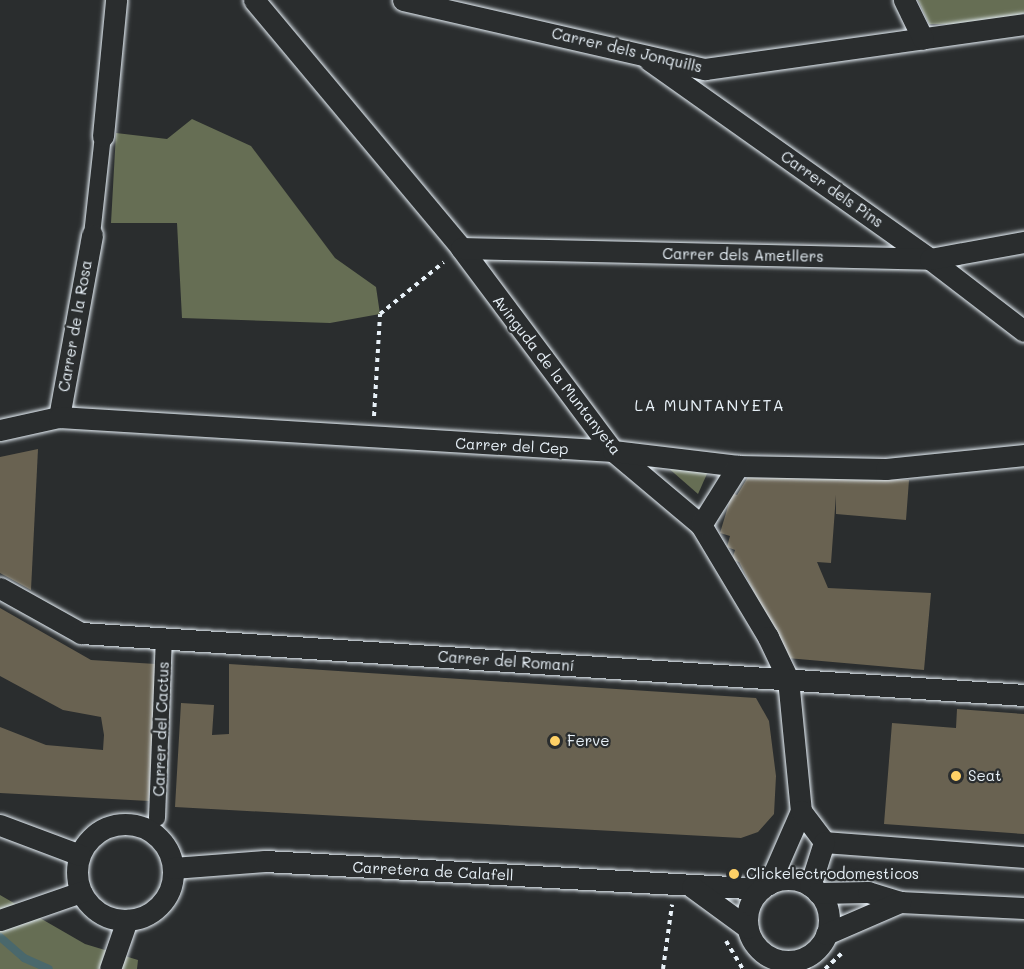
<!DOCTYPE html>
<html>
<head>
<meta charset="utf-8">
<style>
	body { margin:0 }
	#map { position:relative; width:1024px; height:969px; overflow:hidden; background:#2a2d2e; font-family:Mali,sans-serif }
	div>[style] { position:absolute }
	.green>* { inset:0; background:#666e54 }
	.stream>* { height:8px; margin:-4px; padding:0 4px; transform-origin:4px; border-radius:4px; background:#4a686c }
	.building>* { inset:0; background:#696251 }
	.path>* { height:4px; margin-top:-2px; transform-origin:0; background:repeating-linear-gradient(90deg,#e8f1f8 0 4.5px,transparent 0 9px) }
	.roads { filter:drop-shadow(0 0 2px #e8f1f8) drop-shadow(0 0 2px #e8f1f8) }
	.pedestrian>* { height:16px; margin:-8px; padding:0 8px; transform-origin:8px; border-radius:8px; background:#2a2d2e }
	.minor>* { height:21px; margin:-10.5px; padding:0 10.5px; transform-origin:10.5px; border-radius:10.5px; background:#2a2d2e }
	.minor>.ring { margin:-10.5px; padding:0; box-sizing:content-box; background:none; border:21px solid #2a2d2e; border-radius:50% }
	.dots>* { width:16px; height:16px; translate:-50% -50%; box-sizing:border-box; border:3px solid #2a2d2e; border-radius:50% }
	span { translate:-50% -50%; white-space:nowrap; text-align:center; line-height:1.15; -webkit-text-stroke:4.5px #2a2d2e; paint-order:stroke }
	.street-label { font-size:15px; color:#e8f1f8 }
	.poi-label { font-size:15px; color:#e8f1f8 }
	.left { translate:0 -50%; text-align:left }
	.neighbourhood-label { font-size:16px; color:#e8f1f8; letter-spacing:1.5px }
</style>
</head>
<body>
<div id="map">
	<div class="green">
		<div style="clip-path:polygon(918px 0,1024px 0,1024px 13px,1001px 25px,929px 24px)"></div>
		<div style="clip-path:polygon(192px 119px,251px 146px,335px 258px,376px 287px,380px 314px,330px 323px,182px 318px,177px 223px,111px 223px,116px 133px,167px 139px)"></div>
		<div style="clip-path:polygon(666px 466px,710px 467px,698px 494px)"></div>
		<div style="clip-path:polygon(0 895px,85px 944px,138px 960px,137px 969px,0 969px)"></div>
	</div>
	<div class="stream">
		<div style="left:0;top:937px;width:32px;rotate:41deg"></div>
		<div style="left:24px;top:958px;width:27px;rotate:24deg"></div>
	</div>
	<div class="building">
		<div style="clip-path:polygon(38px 449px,31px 590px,0 573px,0 457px)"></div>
		<div style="clip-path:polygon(751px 472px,909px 480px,906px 520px,836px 514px,836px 495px,831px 563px,817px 562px,828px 588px,931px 593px,924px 670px,787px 658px,739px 562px,732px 560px,735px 550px,727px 547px,730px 536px,720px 533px,732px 493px,737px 495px)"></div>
		<div style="clip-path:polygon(0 608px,91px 660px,156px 664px,149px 801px,0 793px,0 727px,46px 745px,103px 750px,104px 735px,101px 717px,63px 710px,0 676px)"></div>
		<div style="clip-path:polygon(229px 664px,756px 698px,769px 721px,776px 776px,774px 814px,758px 832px,741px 838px,175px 807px,181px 703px,214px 705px,212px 735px,229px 734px)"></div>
		<div style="clip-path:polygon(957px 709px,1024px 714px,1024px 834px,884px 824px,892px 723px,956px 728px)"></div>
	</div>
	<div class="path">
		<div style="left:374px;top:416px;width:102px;rotate:-86.6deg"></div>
		<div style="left:380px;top:314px;width:82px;rotate:-39.1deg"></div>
		<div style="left:726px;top:941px;width:33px;rotate:59deg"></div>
		<div style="left:804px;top:958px;width:12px;rotate:66deg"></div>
		<div style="left:663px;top:969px;width:65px;rotate:-82deg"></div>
		<div style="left:825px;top:969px;width:23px;rotate:-43deg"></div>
	</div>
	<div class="roads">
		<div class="pedestrian">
			<div style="left:92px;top:235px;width:100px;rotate:-83.7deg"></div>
			<div style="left:157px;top:818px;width:179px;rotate:-87.8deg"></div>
		</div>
		<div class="minor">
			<div style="left:254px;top:0;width:323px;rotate:50.1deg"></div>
			<div style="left:461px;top:248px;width:254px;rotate:53.2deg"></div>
			<div style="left:613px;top:451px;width:115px;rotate:40.1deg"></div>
			<div style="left:701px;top:525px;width:131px;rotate:59.1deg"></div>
			<div style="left:768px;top:637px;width:47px;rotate:64.5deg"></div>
			<div style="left:788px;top:679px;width:133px;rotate:84.4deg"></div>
			<div style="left:801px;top:811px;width:80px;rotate:113.7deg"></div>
			<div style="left:403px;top:0;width:310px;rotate:12.9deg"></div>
			<div style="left:705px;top:69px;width:322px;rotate:-8deg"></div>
			<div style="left:904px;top:0;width:43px;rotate:64deg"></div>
			<div style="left:649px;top:60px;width:344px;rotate:35.3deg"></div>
			<div style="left:930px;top:259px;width:118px;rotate:37.5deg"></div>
			<div style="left:103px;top:136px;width:137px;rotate:-84.5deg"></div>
			<div style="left:461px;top:248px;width:469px;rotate:1.3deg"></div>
			<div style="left:930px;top:259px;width:96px;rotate:-10.3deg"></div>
			<div style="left:59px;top:417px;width:185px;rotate:-79.7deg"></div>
			<div style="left:0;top:430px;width:60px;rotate:-12.4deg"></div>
			<div style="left:59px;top:417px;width:555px;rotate:3.51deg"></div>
			<div style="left:613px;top:451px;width:126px;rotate:6.8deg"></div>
			<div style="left:738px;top:466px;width:148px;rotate:1.2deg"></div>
			<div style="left:886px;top:469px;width:139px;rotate:-5.8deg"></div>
			<div style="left:701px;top:525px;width:70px;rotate:-57.9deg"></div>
			<div style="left:0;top:588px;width:93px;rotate:29.1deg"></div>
			<div style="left:81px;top:633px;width:945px;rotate:3.76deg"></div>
			<div style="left:801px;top:811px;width:39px;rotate:53deg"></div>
			<div class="ring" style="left:77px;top:824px;width:75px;height:75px"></div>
			<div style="left:0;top:825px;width:85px;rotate:20.6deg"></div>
			<div style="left:824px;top:842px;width:201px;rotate:4.3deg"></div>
			<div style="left:173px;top:868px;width:92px;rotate:-4.4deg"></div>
			<div style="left:265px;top:861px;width:497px;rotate:3.2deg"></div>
			<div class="ring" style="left:747px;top:879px;width:61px;height:61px"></div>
			<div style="left:810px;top:886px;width:46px;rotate:-72.3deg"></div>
			<div style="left:692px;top:887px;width:69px;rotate:36.2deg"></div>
			<div style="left:818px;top:893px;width:50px;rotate:-1.1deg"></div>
			<div style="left:868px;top:892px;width:34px;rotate:17deg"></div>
			<div style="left:900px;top:902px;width:124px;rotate:2.8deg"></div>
			<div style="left:0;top:920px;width:86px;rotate:-19.1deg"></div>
			<div style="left:826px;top:934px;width:81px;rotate:-23.4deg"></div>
			<div style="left:110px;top:969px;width:52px;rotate:-70.9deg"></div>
		</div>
	</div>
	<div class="dots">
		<div style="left:555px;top:741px;background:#ffd166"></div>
		<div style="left:956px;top:776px;background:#ffd166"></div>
		<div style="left:734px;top:874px;background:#ffd166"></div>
	</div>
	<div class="street-label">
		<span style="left:627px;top:50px;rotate:13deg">Carrer dels Jonquills</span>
		<span style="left:832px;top:189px;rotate:35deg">Carrer dels Pins</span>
		<span style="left:743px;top:255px;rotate:1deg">Carrer dels Ametllers</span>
		<span style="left:75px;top:326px;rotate:-80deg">Carrer de la Rosa</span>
		<span style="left:557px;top:375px;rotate:52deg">Avinguda de la Muntanyeta</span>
		<span style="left:512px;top:446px;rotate:3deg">Carrer del Cep</span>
		<span style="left:506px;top:661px;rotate:4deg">Carrer del Romaní</span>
		<span style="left:161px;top:729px;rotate:-88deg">Carrer del Cactus</span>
		<span style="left:433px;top:871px;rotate:3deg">Carretera de Calafell</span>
	</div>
	<div class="poi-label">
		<span class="left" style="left:567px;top:741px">Ferve</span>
		<span class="left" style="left:968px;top:776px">Seat</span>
		<span class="left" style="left:746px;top:874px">Clickelectrodomesticos</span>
	</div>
	<div class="neighbourhood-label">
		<span style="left:710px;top:405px">LA MUNTANYETA</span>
	</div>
</div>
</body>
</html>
